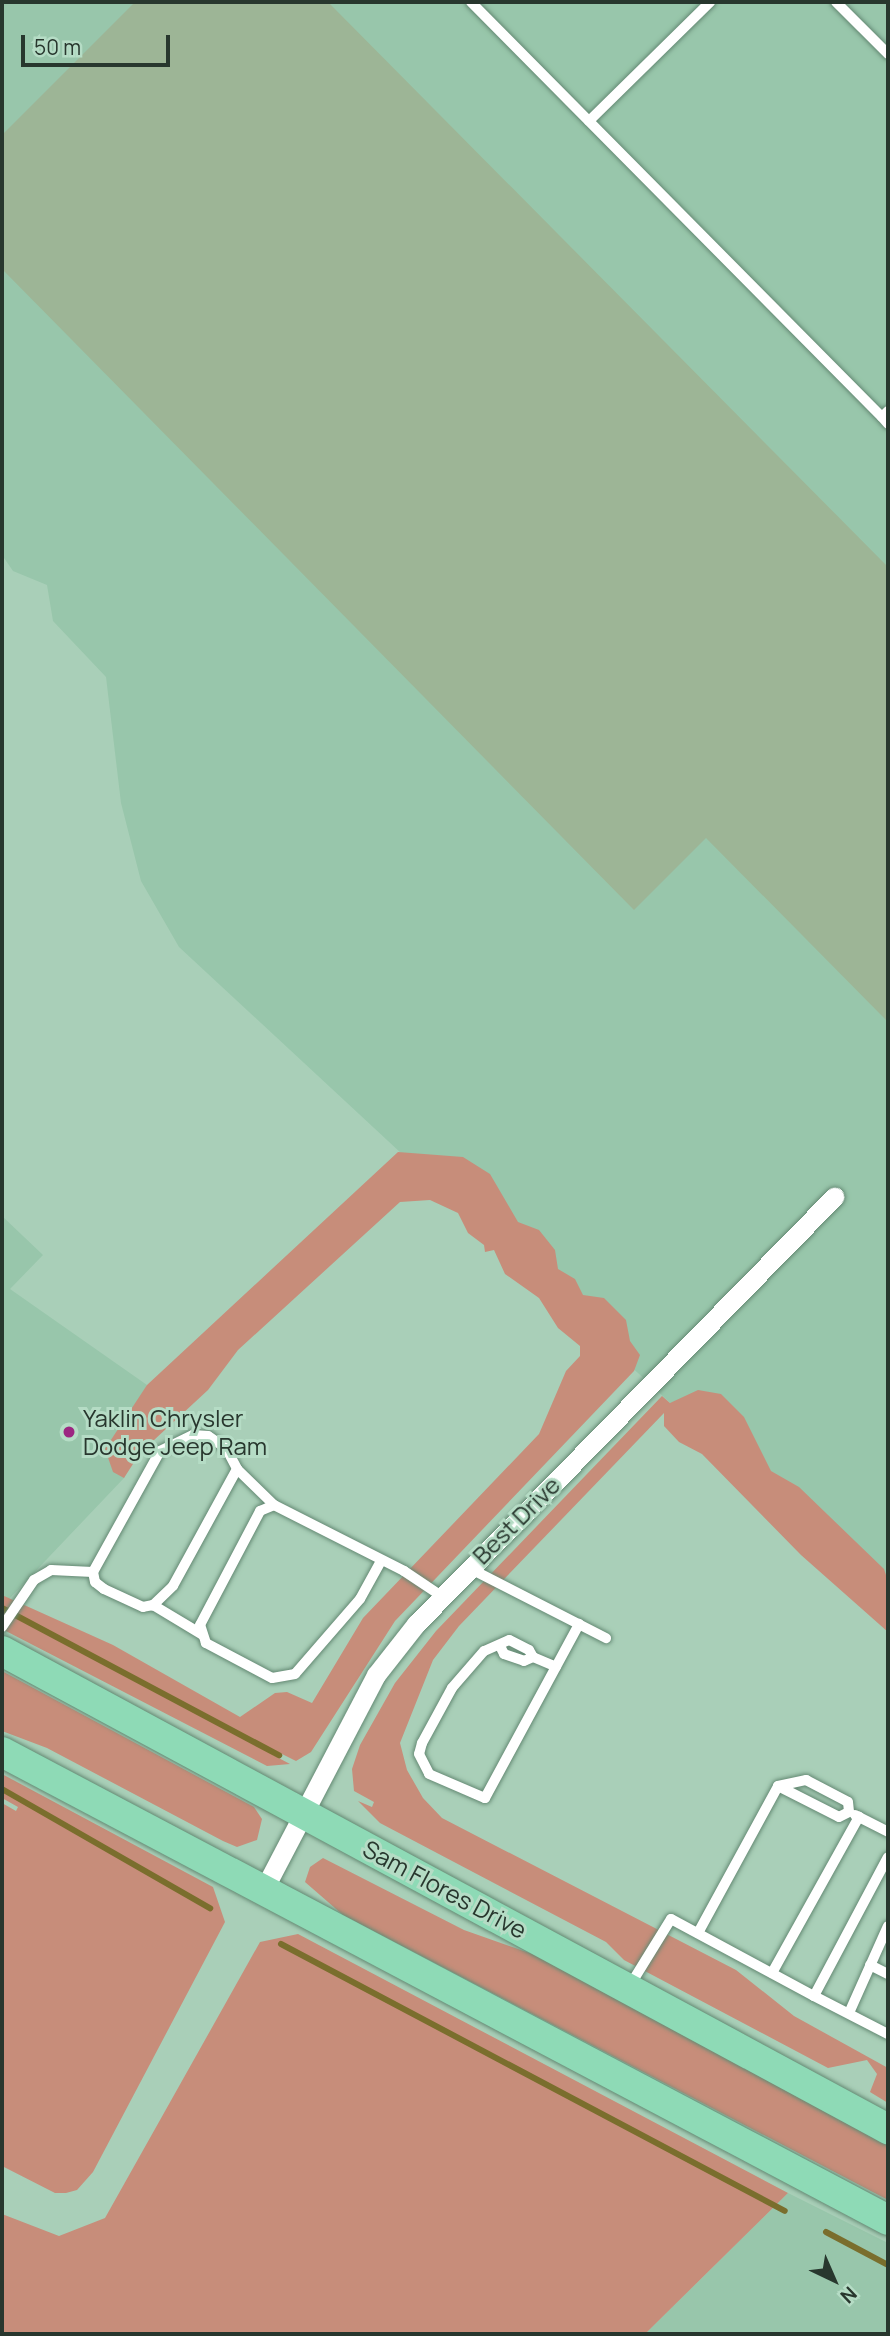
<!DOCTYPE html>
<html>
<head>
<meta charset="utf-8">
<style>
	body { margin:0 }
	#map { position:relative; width:890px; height:2336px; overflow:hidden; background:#a9cfb8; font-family:Manrope,sans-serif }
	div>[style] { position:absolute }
	.built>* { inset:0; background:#98c6ab }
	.green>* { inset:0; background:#c78d7a }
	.stream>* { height:6px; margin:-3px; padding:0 3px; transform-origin:3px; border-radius:3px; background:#7a6e2d }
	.building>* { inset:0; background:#9db596 }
	.roads { filter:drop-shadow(0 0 2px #648973) drop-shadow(0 0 2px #648973) }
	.lane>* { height:10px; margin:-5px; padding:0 5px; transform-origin:5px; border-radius:5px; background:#fff }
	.street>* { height:19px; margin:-9.5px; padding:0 9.5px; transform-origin:9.5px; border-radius:9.5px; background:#fff }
	.primary>* { height:30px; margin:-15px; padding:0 15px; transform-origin:15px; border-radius:15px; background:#8edab6 }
	.dots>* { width:19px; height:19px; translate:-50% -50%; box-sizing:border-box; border:4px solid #b5dcc5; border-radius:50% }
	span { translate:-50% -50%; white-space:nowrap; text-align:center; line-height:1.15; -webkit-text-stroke:6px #b5dcc5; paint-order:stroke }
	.poi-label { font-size:24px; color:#28372e }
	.left { translate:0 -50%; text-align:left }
	.street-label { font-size:24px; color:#28372e }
	.frame { position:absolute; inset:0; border:4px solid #28372e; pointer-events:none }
	.north { position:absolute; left:799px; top:2245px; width:70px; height:70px; -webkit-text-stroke:5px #b5dcc5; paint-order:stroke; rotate:136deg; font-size:19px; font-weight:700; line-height:28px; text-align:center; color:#28372e }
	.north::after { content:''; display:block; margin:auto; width:24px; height:32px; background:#28372e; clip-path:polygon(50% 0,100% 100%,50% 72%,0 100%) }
	.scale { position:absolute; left:21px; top:35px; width:149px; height:32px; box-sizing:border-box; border:4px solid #28372e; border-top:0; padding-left:9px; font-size:21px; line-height:24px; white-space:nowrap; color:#28372e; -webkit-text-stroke:5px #b5dcc5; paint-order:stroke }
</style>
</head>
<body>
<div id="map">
	<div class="built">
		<div style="clip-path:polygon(2px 2px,888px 2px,888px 1605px,179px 947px,141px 881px,121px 803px,106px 677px,53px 621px,47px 585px,13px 571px,2px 555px)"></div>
		<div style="clip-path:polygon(2px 1216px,43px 1255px,10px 1289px,147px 1385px,124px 1478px,9px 1599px,2px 1595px)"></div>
		<div style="clip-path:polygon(788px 2193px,888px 2243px,888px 2334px,645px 2334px)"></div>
	</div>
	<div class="green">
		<div style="clip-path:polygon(398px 1152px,463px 1157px,490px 1174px,518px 1222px,539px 1230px,555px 1250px,558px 1269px,575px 1279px,583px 1295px,604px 1298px,626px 1320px,630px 1341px,640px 1355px,634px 1371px,395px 1621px,311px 1752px,296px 1761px,274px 1750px,273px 1755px,290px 1764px,267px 1766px,2px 1629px,2px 1595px,113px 1645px,240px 1717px,275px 1693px,287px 1692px,312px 1703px,363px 1618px,539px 1434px,566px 1371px,580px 1356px,580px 1346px,558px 1328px,539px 1298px,505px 1274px,494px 1250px,485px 1252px,484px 1245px,468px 1233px,458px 1213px,430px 1200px,400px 1202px,238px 1350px,208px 1390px,140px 1453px,124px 1478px,113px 1472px,105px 1449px,147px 1385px)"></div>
		<div style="clip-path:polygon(698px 1390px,721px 1394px,744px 1417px,771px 1471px,799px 1487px,884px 1569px,888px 1581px,888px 1632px,801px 1555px,702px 1454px,679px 1442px,664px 1426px,664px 1413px,459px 1626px,433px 1660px,400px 1743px,407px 1770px,423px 1798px,442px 1818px,736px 1970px,794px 2016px,888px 2068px,888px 2103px,870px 2092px,877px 2074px,867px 2060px,828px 2068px,624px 1960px,606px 1942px,380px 1823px,358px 1801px,372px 1807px,374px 1802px,354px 1791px,352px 1769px,360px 1745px,395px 1683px,436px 1631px,662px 1396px,670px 1403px)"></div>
		<div style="clip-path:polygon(2px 1671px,254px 1807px,262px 1819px,257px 1840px,237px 1847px,223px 1841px,47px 1748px,2px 1731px)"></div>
		<div style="clip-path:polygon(2px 1774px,213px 1887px,225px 1922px,93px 2172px,77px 2190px,66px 2193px,55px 2193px,2px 2166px,2px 1803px,16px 1811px,18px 1807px,2px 1798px)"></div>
		<div style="clip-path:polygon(323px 1858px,464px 1930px,538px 1956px,888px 2146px,888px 2200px,343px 1915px,305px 1882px,310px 1867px)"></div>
		<div style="clip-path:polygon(298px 1934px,788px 2193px,645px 2334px,2px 2334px,2px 2214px,59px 2236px,105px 2218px,260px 1942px)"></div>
	</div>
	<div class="stream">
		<div style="left:2px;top:1608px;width:314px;rotate:28deg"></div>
		<div style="left:2px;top:1789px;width:240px;rotate:29.8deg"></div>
		<div style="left:281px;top:1944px;width:570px;rotate:27.91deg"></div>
		<div style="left:826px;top:2232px;width:70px;rotate:28deg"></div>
	</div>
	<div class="building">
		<div style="clip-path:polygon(135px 2px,328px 2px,888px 567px,888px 1022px,706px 838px,634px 910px,2px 269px,2px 135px)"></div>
	</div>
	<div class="roads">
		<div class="lane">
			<div style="left:471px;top:2px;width:584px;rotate:45.28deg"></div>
			<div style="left:836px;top:2px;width:74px;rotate:45deg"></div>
			<div style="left:589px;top:121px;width:170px;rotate:-44.5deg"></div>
			<div style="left:888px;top:411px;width:8px;rotate:135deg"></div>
			<div style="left:882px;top:417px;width:9px;rotate:49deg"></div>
			<div style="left:193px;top:1435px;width:15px;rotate:4deg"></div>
			<div style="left:208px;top:1436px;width:22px;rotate:34deg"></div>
			<div style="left:226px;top:1448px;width:24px;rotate:62deg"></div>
			<div style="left:237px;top:1469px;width:133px;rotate:118.7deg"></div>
			<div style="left:173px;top:1586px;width:28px;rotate:136deg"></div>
			<div style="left:153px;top:1605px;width:10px;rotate:169deg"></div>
			<div style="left:143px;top:1607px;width:43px;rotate:-155.2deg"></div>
			<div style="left:104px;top:1589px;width:11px;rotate:-142deg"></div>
			<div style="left:95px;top:1582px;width:10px;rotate:-101deg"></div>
			<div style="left:93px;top:1572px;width:138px;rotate:-61deg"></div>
			<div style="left:160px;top:1451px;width:37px;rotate:-26deg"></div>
			<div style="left:237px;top:1469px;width:52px;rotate:44.2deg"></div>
			<div style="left:381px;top:1561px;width:43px;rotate:118.9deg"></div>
			<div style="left:360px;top:1599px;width:99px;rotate:130.9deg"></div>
			<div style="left:295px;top:1674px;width:23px;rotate:170deg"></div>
			<div style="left:272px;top:1678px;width:75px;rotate:-152.1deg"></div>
			<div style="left:206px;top:1643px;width:19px;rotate:-108deg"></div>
			<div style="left:200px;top:1625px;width:129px;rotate:-62.2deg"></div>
			<div style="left:260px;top:1511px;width:15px;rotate:-23deg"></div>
			<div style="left:274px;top:1505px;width:146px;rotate:26.9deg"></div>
			<div style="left:404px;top:1571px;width:43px;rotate:33.7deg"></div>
			<div style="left:469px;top:1568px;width:154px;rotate:27.1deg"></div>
			<div style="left:153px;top:1605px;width:58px;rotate:31deg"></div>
			<div style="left:2px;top:1627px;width:57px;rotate:-55.8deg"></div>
			<div style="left:34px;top:1580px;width:20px;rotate:-30deg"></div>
			<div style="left:51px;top:1570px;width:42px;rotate:2.7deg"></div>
			<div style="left:500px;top:1646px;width:9px;rotate:63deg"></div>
			<div style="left:504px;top:1654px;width:21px;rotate:19deg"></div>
			<div style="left:524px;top:1661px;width:10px;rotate:-24deg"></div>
			<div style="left:533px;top:1657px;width:25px;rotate:23deg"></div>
			<div style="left:533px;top:1657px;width:8px;rotate:-120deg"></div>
			<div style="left:529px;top:1650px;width:22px;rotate:-153deg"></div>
			<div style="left:509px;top:1640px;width:27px;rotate:156deg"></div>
			<div style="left:484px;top:1651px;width:49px;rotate:130.9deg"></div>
			<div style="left:452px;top:1688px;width:63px;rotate:118.6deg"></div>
			<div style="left:422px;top:1743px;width:11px;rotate:105deg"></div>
			<div style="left:419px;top:1754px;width:22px;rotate:63deg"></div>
			<div style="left:429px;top:1774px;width:61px;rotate:23.2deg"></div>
			<div style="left:485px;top:1798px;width:198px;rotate:-61.6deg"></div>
			<div style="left:778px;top:1786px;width:68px;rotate:26.9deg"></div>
			<div style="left:839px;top:1817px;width:11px;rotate:-27deg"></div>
			<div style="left:855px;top:1815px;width:37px;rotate:27deg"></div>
			<div style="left:698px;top:1933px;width:167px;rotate:-61.4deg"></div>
			<div style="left:778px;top:1786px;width:29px;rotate:-12deg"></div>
			<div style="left:806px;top:1780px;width:47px;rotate:27.6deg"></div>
			<div style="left:848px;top:1802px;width:10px;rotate:84deg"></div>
			<div style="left:870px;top:1965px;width:20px;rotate:27deg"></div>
			<div style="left:772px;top:1973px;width:179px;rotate:-60.9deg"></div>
			<div style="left:629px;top:1987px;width:80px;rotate:-58.3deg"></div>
			<div style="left:671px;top:1919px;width:162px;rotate:28.3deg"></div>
			<div style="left:814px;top:1996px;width:157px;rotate:-62deg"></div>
			<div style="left:814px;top:1996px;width:83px;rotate:27.2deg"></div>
			<div style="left:849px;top:2013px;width:95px;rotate:-65.9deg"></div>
		</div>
		<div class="street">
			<div style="left:263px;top:1891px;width:244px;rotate:-62.4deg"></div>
			<div style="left:376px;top:1675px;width:65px;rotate:-51.9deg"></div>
			<div style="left:416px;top:1624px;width:598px;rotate:-45.61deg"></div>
		</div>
		<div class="primary">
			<div style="left:2px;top:1651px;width:1007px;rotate:28.35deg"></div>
			<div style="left:2px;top:1752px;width:1002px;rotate:27.84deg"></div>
		</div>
	</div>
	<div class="dots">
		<div style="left:69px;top:1432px;background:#9c2781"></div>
	</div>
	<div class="poi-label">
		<span class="left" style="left:83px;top:1432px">Yaklin Chrysler<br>Dodge Jeep Ram</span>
	</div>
	<div class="street-label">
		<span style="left:516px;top:1520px;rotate:-45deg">Best Drive</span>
		<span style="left:445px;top:1889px;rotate:28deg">Sam Flores Drive</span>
	</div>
	<div class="frame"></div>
	<div class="north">N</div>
	<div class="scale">50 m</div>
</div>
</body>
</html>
